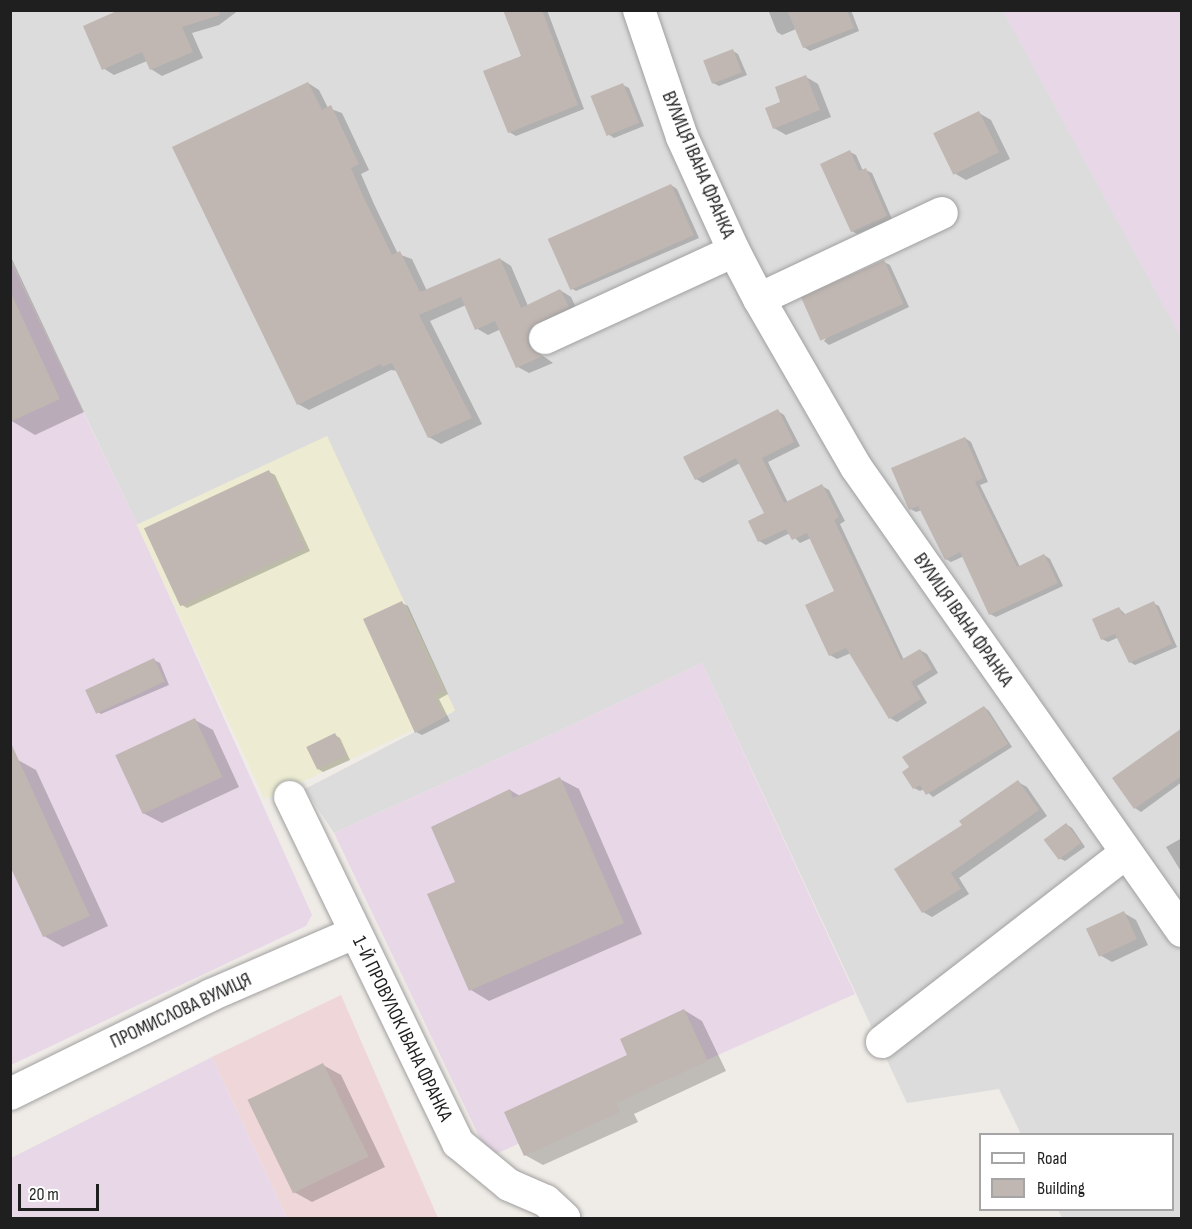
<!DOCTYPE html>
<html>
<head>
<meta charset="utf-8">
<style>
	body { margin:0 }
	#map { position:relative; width:1192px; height:1229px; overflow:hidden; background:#efebe6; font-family:"Sofia Sans Condensed",sans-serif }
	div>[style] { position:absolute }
	.residential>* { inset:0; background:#dddcdc }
	.commercial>* { inset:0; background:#efd6d8 }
	.industrial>* { inset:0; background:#e8d8e7 }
	.farmland>* { inset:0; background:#edecd2; transform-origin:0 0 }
	.shadow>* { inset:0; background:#0003 }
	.building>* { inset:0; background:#c0b6b2; transform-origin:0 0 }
	.roads { filter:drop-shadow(0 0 2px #a0a0a0) drop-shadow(0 0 2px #a0a0a0) }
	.minor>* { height:32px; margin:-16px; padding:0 16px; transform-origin:16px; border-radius:16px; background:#fff }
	span { translate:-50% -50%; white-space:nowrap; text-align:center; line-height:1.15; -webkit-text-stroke:6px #fff; paint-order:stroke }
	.street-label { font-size:20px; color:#1f1f1f }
	.frame { position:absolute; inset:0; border:12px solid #1f1f1f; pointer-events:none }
	.legend { position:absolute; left:979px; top:1133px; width:195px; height:78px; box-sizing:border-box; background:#fff; border:2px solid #a5a5a5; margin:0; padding:8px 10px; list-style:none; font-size:18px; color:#1f1f1f }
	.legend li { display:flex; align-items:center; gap:12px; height:30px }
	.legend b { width:30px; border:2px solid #a5a5a5 }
	.scale { position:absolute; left:18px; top:1184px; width:81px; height:27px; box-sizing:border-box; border:3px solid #1f1f1f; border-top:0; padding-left:8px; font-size:18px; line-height:21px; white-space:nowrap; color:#1f1f1f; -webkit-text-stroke:4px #fff; paint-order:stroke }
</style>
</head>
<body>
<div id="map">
	<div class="residential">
		<div style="clip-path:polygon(11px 11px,1181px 11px,1181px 1218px,1062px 1218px,1058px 1210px,1172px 1210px,1172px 1134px,1021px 1134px,999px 1089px,907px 1103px,702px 663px,555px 733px,334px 833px,305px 789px,453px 712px,327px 437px,138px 526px,11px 260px)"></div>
	</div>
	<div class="commercial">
		<div style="clip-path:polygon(341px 995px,438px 1218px,287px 1218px,212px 1057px)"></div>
	</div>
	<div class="industrial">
		<div style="clip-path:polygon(1003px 11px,1181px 11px,1181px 338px)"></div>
		<div style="clip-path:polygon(10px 260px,138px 526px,312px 915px,306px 926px,11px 1065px)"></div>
		<div style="clip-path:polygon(702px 663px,855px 994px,489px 1157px,334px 833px,555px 733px)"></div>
		<div style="clip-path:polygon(212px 1057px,287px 1218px,11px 1218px,11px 1158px)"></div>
	</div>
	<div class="farmland">
		<div style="left:327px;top:436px;width:303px;height:210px;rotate:65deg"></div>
	</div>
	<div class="shadow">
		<div style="clip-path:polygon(123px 10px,239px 10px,219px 25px,192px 33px,203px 58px,162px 76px,151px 69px,147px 61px,114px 75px,103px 68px)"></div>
		<div style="clip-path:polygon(505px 10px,547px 10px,584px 109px,516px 136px,509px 132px,523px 57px)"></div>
		<div style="clip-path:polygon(773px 10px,851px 10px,859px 31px,810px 51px,804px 47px,796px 29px,782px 35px,777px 32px,769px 12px)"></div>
		<div style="clip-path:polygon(733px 51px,738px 54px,747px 75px,719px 86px,713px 83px)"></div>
		<div style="clip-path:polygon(806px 77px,818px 84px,831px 117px,786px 135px,774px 128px,782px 102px)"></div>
		<div style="clip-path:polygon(308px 83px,319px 90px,328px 108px,342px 113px,369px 170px,361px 174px,374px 204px,398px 254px,412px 259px,427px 291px,500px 259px,511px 266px,528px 306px,560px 290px,571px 297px,579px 314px,538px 343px,539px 353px,553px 363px,529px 373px,518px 367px,501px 329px,488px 335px,476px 328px,466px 305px,430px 321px,482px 424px,441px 444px,429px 437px,398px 371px,391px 370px,309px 410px,298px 404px)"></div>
		<div style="clip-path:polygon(623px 85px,629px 88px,644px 126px,614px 138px,608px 134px)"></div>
		<div style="clip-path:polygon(979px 113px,991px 120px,1010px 159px,966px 180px,954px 173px)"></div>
		<div style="clip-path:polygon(850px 152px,856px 155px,863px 171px,866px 170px,872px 173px,892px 219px,857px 234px,852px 231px)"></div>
		<div style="clip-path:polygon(671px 185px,677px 189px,699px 238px,576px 291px,571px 288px)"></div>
		<div style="clip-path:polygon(10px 255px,84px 412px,35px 435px,10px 420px)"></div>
		<div style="clip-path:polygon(884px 262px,890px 265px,909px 307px,829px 345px,824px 341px)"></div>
		<div style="clip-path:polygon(778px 411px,784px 415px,800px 446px,768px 462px,788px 503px,822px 486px,829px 490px,845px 521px,840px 524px,904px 660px,920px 650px,927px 654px,938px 673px,917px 686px,927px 703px,897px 722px,890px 718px,851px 653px,837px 659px,830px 655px,807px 606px,836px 591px,811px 538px,800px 543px,790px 533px,766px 545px,759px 541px,766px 514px,740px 463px,703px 483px,696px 479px)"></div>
		<div style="clip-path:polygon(965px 438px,971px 442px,988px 482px,980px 485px,1020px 567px,1044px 555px,1050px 559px,1063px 586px,996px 617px,990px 614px,964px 556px,951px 562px,946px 559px,922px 510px,916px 512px,910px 509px)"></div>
		<div style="clip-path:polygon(269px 472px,275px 475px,310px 551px,187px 608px,182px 605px)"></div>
		<div style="clip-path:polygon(402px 603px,408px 606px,448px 694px,439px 699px,450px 721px,422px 735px,416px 732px)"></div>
		<div style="clip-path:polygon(1153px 603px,1159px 606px,1177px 647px,1135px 665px,1130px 662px,1119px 637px,1108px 642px,1102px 639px,1119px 608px,1126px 615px)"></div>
		<div style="clip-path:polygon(154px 660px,160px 663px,169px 685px,101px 714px,96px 711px)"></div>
		<div style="clip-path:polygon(984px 707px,989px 711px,1012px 747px,933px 797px,924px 789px,920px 791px,914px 788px)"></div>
		<div style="clip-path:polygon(195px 720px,213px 730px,239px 787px,162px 823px,143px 813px)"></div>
		<div style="clip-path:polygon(335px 735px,340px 738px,350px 760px,323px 772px,318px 769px)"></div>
		<div style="clip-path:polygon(1182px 738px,1182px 782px,1141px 812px,1135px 808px,1114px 778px)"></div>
		<div style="clip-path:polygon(18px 760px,36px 770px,108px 926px,63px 947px,44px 936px)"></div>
		<div style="clip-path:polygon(560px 779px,579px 789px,642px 934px,489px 1001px,471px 990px,457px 883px,510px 790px,520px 796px)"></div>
		<div style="clip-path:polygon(1018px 782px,1027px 787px,1047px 816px,959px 878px,969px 894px,932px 917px,923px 912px,964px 826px)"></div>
		<div style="clip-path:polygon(1066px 824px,1072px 828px,1085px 847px,1065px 861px,1059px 858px)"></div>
		<div style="clip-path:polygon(1182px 838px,1182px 873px,1166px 847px)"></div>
		<div style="clip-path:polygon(1124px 913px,1136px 920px,1148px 945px,1112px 962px,1100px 955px)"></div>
		<div style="clip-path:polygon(684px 1010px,702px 1021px,726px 1071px,634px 1114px,638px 1122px,543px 1165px,525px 1155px,629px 1056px)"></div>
		<div style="clip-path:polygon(323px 1065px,341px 1075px,385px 1167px,312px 1202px,294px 1192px)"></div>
	</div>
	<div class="building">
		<div style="clip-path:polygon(119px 10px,219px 10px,220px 15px,182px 27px,193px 52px,150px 70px,142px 52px,102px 70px,83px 26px)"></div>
		<div style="clip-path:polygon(503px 10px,542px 10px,578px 105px,508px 133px,483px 71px,521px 56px)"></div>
		<div style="clip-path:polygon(787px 10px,847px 10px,854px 28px,803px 48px)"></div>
		<div style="left:733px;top:49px;width:25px;height:32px;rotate:69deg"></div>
		<div style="clip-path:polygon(806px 75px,820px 110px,773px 129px,765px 108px,780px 102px,775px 87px)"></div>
		<div style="clip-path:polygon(308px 82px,322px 110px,331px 105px,359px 164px,351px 168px,363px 196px,392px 255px,400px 251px,420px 292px,500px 258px,521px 308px,560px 289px,569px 307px,531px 327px,527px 336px,528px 345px,534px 352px,543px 356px,516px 368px,495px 321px,475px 330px,461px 297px,419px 315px,472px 418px,428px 438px,392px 363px,382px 367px,381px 364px,297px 405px,172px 147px)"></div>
		<div style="left:623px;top:83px;width:43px;height:35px;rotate:68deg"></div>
		<div style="left:979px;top:111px;width:46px;height:51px;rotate:64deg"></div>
		<div style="clip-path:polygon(850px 150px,859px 171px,866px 168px,887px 216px,851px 232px,820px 164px)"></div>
		<div style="left:671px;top:184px;width:56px;height:135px;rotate:66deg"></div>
		<div style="left:884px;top:260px;width:48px;height:91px;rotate:66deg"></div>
		<div style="clip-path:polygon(10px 291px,60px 399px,10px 422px)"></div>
		<div style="clip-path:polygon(778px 409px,794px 442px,762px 458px,784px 503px,822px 484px,839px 517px,834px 520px,901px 660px,920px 649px,932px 669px,911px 682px,921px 699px,889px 719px,846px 648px,829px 656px,805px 605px,834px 591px,807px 533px,792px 540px,786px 529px,758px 542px,748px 521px,764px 513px,736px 458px,695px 480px,683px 457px)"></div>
		<div style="clip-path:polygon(965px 437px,983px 478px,975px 482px,1017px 567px,1044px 554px,1058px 583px,989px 615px,960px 552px,945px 560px,918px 506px,909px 510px,891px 468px)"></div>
		<div style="left:269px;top:470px;width:86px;height:138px;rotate:65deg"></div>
		<div style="clip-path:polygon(402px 601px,443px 691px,434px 695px,445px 717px,415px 733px,363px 619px)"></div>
		<div style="clip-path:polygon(1154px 601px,1172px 644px,1129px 663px,1115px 634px,1101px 640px,1092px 619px,1119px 607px,1123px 615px)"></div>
		<div style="left:154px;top:658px;width:26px;height:76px;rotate:65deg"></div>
		<div style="clip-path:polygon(984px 706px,1008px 744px,926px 795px,920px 785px,913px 789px,902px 772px,909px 767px,902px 757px)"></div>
		<div style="left:195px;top:718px;width:65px;height:88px;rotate:65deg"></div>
		<div style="clip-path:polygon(1182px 728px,1182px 776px,1134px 809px,1112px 778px)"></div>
		<div style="left:335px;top:733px;width:25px;height:32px;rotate:64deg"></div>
		<div style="clip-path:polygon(10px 741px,90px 916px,43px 937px,10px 866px)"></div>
		<div style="clip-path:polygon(560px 777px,624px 923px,469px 991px,427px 894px,455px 882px,431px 827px,510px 789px,513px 798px)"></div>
		<div style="clip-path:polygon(1018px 780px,1039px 810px,951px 873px,961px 889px,922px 913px,894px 869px,962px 825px,959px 821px)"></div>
		<div style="left:1066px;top:823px;width:25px;height:28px;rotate:53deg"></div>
		<div style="left:1124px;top:911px;width:31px;height:42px;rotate:65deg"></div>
		<div style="clip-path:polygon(684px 1009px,708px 1061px,616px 1103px,620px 1112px,524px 1156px,504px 1112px,627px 1055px,620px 1039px)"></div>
		<div style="left:323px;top:1063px;width:104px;height:84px;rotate:64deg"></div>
	</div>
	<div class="roads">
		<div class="minor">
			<div style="left:639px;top:10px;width:134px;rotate:71.3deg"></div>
			<div style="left:682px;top:137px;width:125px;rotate:65.5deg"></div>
			<div style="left:734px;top:251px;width:54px;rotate:62.5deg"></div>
			<div style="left:759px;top:299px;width:194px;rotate:60deg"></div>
			<div style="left:856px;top:467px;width:567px;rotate:54.91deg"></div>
			<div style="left:759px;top:299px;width:202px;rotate:-25.2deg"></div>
			<div style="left:545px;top:338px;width:208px;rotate:-24.7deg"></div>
			<div style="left:290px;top:797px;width:385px;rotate:64.1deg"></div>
			<div style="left:458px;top:1143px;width:66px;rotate:39.5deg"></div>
			<div style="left:509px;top:1185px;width:40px;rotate:23.4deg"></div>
			<div style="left:546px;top:1201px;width:25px;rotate:43deg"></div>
			<div style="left:882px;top:1042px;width:309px;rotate:-37.8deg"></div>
			<div style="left:10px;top:1094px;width:224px;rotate:-26.2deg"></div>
			<div style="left:211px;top:995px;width:156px;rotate:-23.4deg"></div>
		</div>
	</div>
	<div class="street-label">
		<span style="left:698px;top:165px;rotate:67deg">ВУЛИЦЯ ІВАНА ФРАНКА</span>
		<span style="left:963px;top:620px;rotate:55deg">ВУЛИЦЯ ІВАНА ФРАНКА</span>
		<span style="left:181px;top:1011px;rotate:-25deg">ПРОМИСЛОВА ВУЛИЦЯ</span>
		<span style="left:402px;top:1029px;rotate:64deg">1-Й ПРОВУЛОК ІВАНА ФРАНКА</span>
	</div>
	<div class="frame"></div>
	<ul class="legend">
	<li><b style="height:8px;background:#fff"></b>Road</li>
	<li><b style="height:16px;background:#c0b6b2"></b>Building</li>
	</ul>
	<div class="scale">20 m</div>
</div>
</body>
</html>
